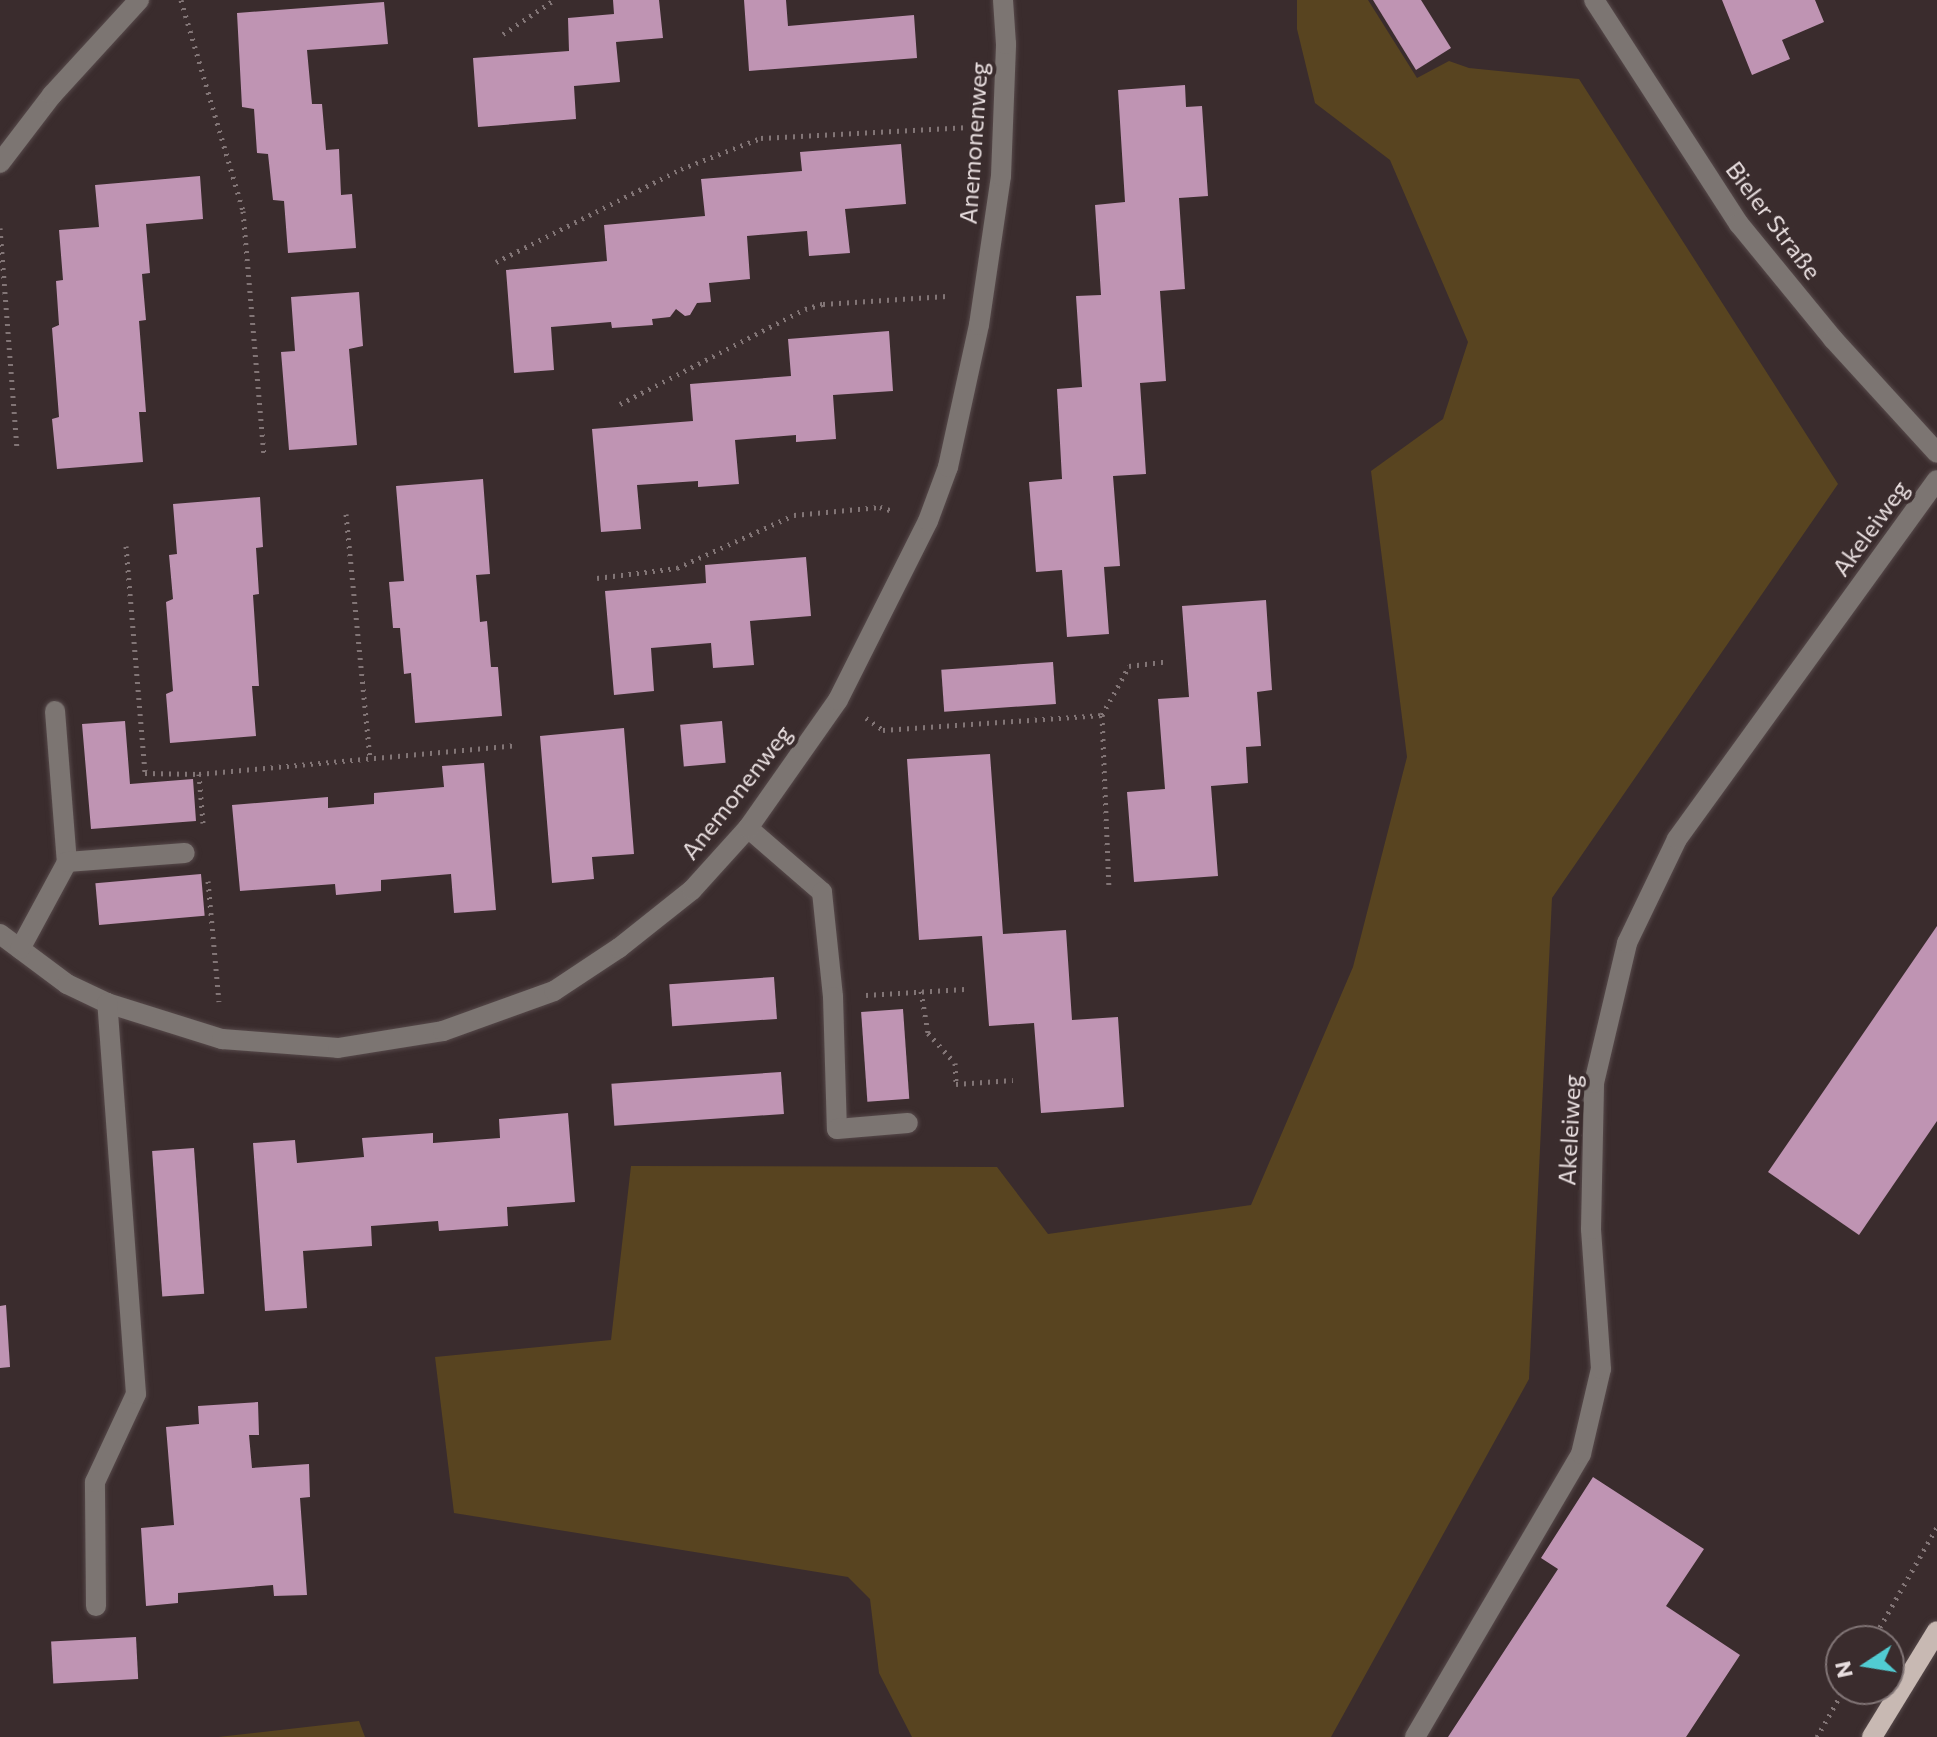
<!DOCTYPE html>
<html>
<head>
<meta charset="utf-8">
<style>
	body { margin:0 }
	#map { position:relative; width:1937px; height:1737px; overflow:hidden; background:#3a2c2d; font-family:Commissioner,sans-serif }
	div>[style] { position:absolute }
	.green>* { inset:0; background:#584420 }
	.building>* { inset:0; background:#bf94b3; transform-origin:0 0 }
	.path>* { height:5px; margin-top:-2.5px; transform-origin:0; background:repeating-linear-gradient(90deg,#827576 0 2px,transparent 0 8px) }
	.roads { filter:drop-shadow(0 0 2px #56494a) drop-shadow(0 0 2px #56494a) }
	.minor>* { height:20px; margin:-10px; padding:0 10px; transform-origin:10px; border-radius:10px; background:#7c7572 }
	.major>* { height:20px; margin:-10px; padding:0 10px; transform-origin:10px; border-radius:10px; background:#c8b9b3 }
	span { translate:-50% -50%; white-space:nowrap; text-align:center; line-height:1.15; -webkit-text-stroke:8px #3a2c2d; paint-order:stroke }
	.street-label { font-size:24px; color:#eae0e1 }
	.north { position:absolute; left:1825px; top:1625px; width:80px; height:80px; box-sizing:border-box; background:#3a2c2d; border:2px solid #807475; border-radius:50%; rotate:258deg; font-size:22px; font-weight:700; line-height:32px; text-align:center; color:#eae0e1 }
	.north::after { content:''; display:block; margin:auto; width:28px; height:36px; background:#51ccd2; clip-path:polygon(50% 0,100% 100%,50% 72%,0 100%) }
</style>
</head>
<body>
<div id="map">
	<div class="green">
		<div style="clip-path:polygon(1297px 0,1368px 0,1417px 78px,1449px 61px,1469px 68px,1579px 79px,1838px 484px,1552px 898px,1529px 1379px,1331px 1737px,912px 1737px,879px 1673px,870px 1599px,848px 1577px,454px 1513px,435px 1357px,611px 1340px,631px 1166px,997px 1167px,1048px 1234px,1251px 1205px,1353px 967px,1407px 757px,1371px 471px,1443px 419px,1468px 342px,1390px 160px,1315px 103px,1297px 29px)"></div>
		<div style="clip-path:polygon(359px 1721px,365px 1737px,218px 1737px)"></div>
	</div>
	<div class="building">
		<div style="clip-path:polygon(613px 0,659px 0,663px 38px,616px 42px,620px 82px,574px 86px,576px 119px,478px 127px,473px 58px,569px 51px,568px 18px,614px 14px)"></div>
		<div style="clip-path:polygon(744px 0,786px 0,788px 26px,914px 15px,917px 58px,749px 71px)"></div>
		<div style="clip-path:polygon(1373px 0,1421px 0,1451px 48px,1416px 70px)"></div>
		<div style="clip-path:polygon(1722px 0,1815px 0,1824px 22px,1782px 40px,1790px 59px,1752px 75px)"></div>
		<div style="clip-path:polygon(384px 2px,388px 44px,307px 50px,312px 104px,322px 104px,326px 150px,339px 149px,341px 195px,352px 194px,356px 248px,288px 253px,284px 201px,273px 200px,268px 154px,257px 153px,254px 109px,242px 107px,237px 13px)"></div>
		<div style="clip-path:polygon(1185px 85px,1186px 107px,1202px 106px,1208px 196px,1179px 198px,1185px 289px,1160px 291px,1166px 381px,1140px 383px,1146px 474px,1113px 476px,1120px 566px,1104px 567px,1109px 634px,1067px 637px,1062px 570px,1036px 572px,1029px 482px,1062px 479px,1057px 389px,1082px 387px,1076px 296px,1101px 295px,1095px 205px,1125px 202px,1118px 90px)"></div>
		<div style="clip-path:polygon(901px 144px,906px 204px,845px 209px,850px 253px,809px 256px,807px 231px,747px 236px,750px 279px,709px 283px,711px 302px,697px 303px,690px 315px,685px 316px,676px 309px,670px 317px,652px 319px,653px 325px,612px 328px,611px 322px,551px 327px,554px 370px,514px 373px,506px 270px,607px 261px,604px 225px,705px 216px,701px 179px,802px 171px,800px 152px)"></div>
		<div style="clip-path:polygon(200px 176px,203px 219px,146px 224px,150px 273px,142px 274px,146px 320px,139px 321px,146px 412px,139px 412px,143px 462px,57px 469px,52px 419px,59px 417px,52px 328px,59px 325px,56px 281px,63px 280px,59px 230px,99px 227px,95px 185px)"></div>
		<div style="clip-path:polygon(359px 292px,363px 346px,349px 349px,357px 445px,289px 450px,281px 352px,295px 351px,291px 297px)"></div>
		<div style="clip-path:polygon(889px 331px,893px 391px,833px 395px,836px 439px,796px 442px,796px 435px,735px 440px,739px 484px,698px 487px,698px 481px,637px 485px,641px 529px,601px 532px,592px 429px,693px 421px,690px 384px,791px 376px,788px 339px)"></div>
		<div style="clip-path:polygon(483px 479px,490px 574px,476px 575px,480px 622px,487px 621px,491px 667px,498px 667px,502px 716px,415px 723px,411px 673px,404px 674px,400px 628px,393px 628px,389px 582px,404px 581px,396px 486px)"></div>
		<div style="clip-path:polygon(260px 497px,263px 547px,256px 548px,259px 594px,253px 595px,259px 686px,252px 686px,256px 736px,170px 743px,166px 694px,173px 691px,166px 602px,173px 599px,169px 555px,177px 554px,173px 504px)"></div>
		<div style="clip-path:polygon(806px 557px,811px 616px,750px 621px,754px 665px,713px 668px,711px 643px,651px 648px,654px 691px,614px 695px,605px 591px,706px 583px,705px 565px)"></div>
		<div style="clip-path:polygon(1266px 600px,1272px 690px,1257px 692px,1261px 746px,1246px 747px,1248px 783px,1211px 786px,1218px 876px,1134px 882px,1127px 792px,1165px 789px,1158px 699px,1189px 697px,1182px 606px)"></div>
		<div style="left:1053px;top:662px;width:42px;height:112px;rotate:86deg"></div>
		<div style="clip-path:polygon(125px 721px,130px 784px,193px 779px,196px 821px,91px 829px,82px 724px)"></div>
		<div style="left:722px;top:721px;width:42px;height:42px;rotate:85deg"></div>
		<div style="clip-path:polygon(624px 728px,634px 854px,592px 857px,594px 879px,552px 883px,540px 736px)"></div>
		<div style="clip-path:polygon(990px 754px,1003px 934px,1066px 930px,1072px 1020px,1118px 1017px,1124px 1107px,1041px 1113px,1034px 1023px,989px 1026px,982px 936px,919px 940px,907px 759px)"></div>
		<div style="clip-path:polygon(484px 763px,496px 910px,454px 913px,451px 874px,381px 880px,381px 891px,336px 895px,335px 884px,240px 891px,232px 805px,328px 797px,328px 808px,374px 804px,374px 793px,444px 787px,442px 766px)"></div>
		<div style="left:201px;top:874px;width:42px;height:106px;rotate:85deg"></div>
		<div style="clip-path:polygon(1937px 926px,1937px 1121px,1859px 1235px,1768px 1172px)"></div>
		<div style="left:774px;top:977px;width:42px;height:105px;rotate:86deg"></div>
		<div style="left:903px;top:1009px;width:90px;height:42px;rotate:86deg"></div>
		<div style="left:781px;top:1072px;width:42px;height:170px;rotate:86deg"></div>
		<div style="clip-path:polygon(568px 1113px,575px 1202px,507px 1207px,508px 1226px,439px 1231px,438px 1221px,371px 1226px,372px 1246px,303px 1251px,307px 1308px,265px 1311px,253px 1143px,295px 1140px,297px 1163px,364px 1157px,362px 1138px,433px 1133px,433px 1143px,500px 1138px,499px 1119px)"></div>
		<div style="left:194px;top:1148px;width:146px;height:42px;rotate:86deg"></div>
		<div style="clip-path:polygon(6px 1305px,10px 1367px,0 1368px,0 1306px)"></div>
		<div style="clip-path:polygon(258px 1402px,259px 1435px,249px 1435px,252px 1468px,309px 1464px,310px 1497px,300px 1498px,307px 1595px,274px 1596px,273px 1585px,178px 1593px,178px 1603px,146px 1606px,141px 1528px,174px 1525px,166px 1427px,199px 1424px,198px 1406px)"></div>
		<div style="clip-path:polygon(1593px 1477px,1704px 1549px,1666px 1606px,1740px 1655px,1686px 1737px,1448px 1737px,1558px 1569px,1541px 1558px)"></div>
		<div style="left:136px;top:1637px;width:42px;height:85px;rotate:87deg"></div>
	</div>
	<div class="path">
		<div style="left:181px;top:0;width:220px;rotate:73.6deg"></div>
		<div style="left:243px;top:211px;width:246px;rotate:85.1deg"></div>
		<div style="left:503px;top:34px;width:61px;rotate:-33.7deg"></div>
		<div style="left:0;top:228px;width:224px;rotate:85.6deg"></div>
		<div style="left:496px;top:262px;width:207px;rotate:-26.7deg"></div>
		<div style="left:681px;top:169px;width:86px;rotate:-21.2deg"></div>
		<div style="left:761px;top:138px;width:209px;rotate:-3deg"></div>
		<div style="left:620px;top:404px;width:208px;rotate:-27.2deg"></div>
		<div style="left:805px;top:309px;width:19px;rotate:-16deg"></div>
		<div style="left:823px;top:304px;width:124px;rotate:-3.7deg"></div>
		<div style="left:346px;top:514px;width:245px;rotate:84.4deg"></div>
		<div style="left:126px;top:546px;width:228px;rotate:85.2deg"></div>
		<div style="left:145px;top:773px;width:54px;rotate:1.1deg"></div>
		<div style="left:597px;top:578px;width:81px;rotate:-7.1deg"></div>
		<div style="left:677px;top:568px;width:128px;rotate:-24.4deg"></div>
		<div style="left:794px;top:515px;width:86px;rotate:-5.3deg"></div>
		<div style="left:880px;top:507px;width:14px;rotate:17deg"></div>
		<div style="left:1102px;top:715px;width:56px;rotate:-61.1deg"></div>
		<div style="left:1129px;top:666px;width:39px;rotate:-7deg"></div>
		<div style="left:866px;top:718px;width:21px;rotate:35deg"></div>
		<div style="left:883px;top:730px;width:220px;rotate:-3.9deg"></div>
		<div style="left:1102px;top:715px;width:171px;rotate:87.7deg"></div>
		<div style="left:203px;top:823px;width:49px;rotate:-94.7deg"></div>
		<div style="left:199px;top:774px;width:317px;rotate:-5.2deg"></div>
		<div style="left:208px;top:881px;width:121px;rotate:84.8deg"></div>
		<div style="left:921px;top:991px;width:43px;rotate:80.5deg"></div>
		<div style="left:928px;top:1033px;width:40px;rotate:48deg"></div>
		<div style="left:955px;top:1063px;width:21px;rotate:87deg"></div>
		<div style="left:956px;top:1084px;width:57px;rotate:-4deg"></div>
		<div style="left:866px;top:995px;width:99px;rotate:-3.5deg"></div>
		<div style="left:1872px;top:1641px;width:131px;rotate:-60.3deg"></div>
		<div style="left:1817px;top:1737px;width:55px;rotate:-60.6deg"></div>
	</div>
	<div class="roads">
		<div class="minor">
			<div style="left:1594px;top:0;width:267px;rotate:57.1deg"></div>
			<div style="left:1739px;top:224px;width:149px;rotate:50.7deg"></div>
			<div style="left:1833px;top:339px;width:154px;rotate:47.6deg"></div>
			<div style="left:0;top:163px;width:86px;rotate:-52.6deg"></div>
			<div style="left:52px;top:95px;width:129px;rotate:-47.5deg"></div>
			<div style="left:55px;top:711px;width:151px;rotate:85.5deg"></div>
			<div style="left:748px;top:828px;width:98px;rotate:40.9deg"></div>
			<div style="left:822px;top:892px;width:106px;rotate:84deg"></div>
			<div style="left:833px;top:997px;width:132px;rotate:88.3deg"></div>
			<div style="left:837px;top:1129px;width:71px;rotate:-4.8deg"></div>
			<div style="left:0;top:934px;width:84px;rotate:36.7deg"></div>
			<div style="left:67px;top:984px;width:44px;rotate:25.4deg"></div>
			<div style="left:107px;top:1003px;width:121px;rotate:17.4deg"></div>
			<div style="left:222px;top:1039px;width:116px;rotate:4.4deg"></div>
			<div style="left:338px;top:1048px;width:106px;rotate:-9.2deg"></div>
			<div style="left:443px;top:1031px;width:118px;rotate:-19.8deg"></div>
			<div style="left:554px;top:991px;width:78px;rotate:-33.5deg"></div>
			<div style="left:619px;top:948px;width:93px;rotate:-38.5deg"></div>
			<div style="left:692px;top:890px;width:84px;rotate:-47.9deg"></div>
			<div style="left:748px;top:828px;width:156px;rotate:-54.9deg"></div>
			<div style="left:838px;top:700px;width:200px;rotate:-63.3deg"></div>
			<div style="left:928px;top:521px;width:58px;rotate:-69.7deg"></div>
			<div style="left:948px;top:467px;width:145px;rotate:-77.7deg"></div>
			<div style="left:979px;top:325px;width:151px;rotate:-81.6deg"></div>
			<div style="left:1001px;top:176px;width:132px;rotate:-87.8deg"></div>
			<div style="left:1006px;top:44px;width:44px;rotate:-93.9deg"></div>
			<div style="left:20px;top:949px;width:99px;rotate:-61.6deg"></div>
			<div style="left:67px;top:862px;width:118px;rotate:-4.4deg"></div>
			<div style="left:96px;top:1606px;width:124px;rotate:-90.5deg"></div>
			<div style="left:95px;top:1482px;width:97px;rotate:-65deg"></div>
			<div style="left:136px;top:1394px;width:392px;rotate:-94.2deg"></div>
			<div style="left:1415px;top:1737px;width:328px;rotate:-59.6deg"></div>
			<div style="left:1581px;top:1454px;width:87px;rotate:-76.8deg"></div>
			<div style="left:1601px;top:1369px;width:140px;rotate:-94.1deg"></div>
			<div style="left:1591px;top:1229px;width:146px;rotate:-88.8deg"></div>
			<div style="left:1594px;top:1083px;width:144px;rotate:-76.7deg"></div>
			<div style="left:1627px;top:943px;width:115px;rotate:-64.3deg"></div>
			<div style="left:1677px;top:839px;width:443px;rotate:-54.1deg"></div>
		</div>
		<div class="major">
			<div style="left:1872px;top:1737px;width:124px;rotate:-58.5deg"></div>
		</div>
	</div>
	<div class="street-label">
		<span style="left:973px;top:143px;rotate:-86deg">Anemonenweg</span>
		<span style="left:1774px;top:220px;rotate:53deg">Bieler Straße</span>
		<span style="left:1870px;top:528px;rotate:-54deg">Akeleiweg</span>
		<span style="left:736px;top:792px;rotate:-52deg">Anemonenweg</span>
		<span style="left:1569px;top:1130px;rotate:-87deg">Akeleiweg</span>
	</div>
	<div class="north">N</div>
</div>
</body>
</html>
